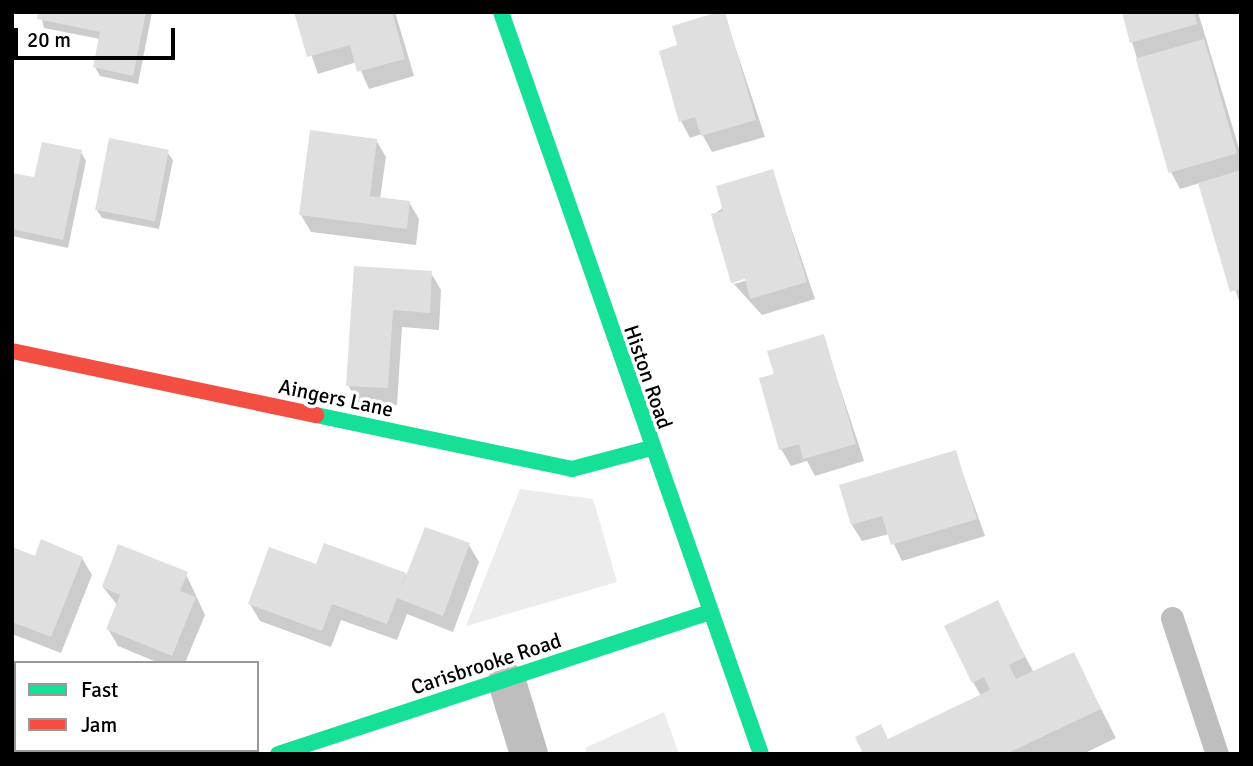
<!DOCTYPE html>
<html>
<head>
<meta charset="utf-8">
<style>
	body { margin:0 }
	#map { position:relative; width:1253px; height:766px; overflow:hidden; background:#fff; font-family:Signika,sans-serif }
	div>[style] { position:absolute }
	.green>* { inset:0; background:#ececec }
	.shadow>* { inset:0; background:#0003 }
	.building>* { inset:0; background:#dfdfdf; transform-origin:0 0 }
	.lane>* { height:23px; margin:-11.5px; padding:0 11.5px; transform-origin:11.5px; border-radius:11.5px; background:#bebebe }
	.street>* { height:38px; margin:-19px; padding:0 19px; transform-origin:19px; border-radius:19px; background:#bebebe }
	.fast>* { height:16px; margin:-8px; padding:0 8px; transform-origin:8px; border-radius:8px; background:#16e098 }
	.jam>* { height:16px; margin:-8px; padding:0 8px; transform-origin:8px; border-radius:8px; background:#f24e42 }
	span { translate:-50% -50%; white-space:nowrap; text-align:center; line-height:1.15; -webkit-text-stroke:7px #fff; paint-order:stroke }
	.street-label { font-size:21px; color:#000 }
	.frame { position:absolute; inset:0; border:14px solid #000; pointer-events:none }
	.legend { position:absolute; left:14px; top:661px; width:245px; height:91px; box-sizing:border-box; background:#fff; border:2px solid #999; margin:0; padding:9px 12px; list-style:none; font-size:21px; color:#000 }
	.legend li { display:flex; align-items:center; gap:14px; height:35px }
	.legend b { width:35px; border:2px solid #999 }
	.scale { position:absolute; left:14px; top:28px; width:161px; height:32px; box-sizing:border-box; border:4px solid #000; border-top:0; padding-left:9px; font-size:21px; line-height:24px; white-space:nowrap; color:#000; -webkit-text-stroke:5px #fff; paint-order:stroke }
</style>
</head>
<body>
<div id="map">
	<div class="green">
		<div style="clip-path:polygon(520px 489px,593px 499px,617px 582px,466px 626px)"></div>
		<div style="clip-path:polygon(664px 712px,679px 754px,587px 754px,585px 748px)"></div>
	</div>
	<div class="shadow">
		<div style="clip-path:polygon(40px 12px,152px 12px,138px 84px,100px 76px,95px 67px,100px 39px,44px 28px)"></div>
		<div style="clip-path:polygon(296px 12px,395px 12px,414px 76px,369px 89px,357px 62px,318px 74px)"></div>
		<div style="clip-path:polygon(1123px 12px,1198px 12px,1241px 155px,1241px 307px,1200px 183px,1180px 189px,1171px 172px)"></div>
		<div style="clip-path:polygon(724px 13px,765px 137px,712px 152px,702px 134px,690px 138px,681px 121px,679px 47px)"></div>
		<div style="clip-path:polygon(376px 140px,386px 157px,380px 199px,409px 202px,419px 219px,416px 245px,311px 232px,301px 215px)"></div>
		<div style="clip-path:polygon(81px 152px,86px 161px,68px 248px,12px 236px,12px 174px,35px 179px)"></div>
		<div style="clip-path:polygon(167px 152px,173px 160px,159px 229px,102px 218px,97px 210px)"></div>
		<div style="clip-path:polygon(evenodd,772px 171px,815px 299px,762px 315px,733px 283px,713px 215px,772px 171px,753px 275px,754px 278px,734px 284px,734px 280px,753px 275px)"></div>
		<div style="clip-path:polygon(356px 267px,431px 273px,441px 290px,439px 330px,402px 327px,397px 405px,358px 402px,348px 385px)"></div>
		<div style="clip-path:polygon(823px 336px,864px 461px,815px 476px,807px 461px,791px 466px,781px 449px,776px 376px)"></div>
		<div style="clip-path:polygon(955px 452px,985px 536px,902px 561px,889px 534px,862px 541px,852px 525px)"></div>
		<div style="clip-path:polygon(325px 545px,408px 576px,469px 545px,479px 562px,453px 632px,407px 614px,397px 640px,341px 620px,331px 647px,260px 621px,250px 604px,317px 567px)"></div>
		<div style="clip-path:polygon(12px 549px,36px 558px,82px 558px,92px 575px,61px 653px,12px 634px)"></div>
		<div style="clip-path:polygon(186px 574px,205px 615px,185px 663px,159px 663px,118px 646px,108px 629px,118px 606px,103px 587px)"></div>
		<div style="clip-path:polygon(997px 603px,1034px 673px,1073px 654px,1116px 738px,1083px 754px,859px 754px,981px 696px,973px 682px)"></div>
	</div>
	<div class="building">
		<div style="clip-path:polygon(38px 12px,146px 12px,133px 76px,93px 67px,100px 32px,37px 19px)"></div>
		<div style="clip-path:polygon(294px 12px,392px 12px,405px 59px,357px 72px,350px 45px,307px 57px)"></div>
		<div style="clip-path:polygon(718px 12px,725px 12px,756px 120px,701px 136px,695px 117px,679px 122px,659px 51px,677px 45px,672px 26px)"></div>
		<div style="clip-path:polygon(1122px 12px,1194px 12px,1197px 24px,1130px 43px)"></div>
		<div style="left:1204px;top:39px;width:119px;height:71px;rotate:74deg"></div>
		<div style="clip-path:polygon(310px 130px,377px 139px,370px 196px,410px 201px,407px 229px,299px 215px)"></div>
		<div style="left:109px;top:138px;width:61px;height:73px;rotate:11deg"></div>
		<div style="clip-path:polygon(42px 142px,82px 150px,63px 240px,12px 229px,12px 173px,34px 177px)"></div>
		<div style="clip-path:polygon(773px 169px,807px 282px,750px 299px,745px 279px,731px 283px,711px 214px,723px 211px,716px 186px)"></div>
		<div style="clip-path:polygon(1241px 170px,1241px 289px,1230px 292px,1198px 183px)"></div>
		<div style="clip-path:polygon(354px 266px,432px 271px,430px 313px,393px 310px,388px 388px,346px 386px)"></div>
		<div style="clip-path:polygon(824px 334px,856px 444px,803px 459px,799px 444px,779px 450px,759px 378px,774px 374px,767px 351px)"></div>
		<div style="clip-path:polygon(956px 450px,977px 519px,891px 545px,882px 516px,851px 525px,839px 485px)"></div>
		<div style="clip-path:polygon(425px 527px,470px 543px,443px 616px,397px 598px,387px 624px,332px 604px,322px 631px,248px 604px,269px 547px,316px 564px,324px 543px,406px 573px,400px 591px)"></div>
		<div style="clip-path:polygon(41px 539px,83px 557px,51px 637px,12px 622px,12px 547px,35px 556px)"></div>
		<div style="clip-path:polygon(118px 544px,188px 572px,180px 591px,196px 597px,172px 656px,106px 629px,120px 595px,102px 587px)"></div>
		<div style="clip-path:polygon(998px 600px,1025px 657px,1009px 665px,1016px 679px,1074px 652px,1101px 709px,1006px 754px,855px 754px,862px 751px,855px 737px,881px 724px,888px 739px,990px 690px,984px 677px,972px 683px,944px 626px)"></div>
	</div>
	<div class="lane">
		<div style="left:1172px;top:618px;width:143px;rotate:71.7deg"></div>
	</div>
	<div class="street">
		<div style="left:507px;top:682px;width:75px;rotate:73deg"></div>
		<div style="left:17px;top:750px;width:6px;rotate:39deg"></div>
	</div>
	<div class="fast">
		<div style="left:501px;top:12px;width:786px;rotate:70.69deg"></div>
		<div style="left:316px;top:415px;width:262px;rotate:11.9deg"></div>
		<div style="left:572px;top:469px;width:82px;rotate:-14.9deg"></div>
		<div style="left:278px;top:754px;width:452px;rotate:-18.2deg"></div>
	</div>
	<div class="jam">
		<div style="left:12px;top:351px;width:311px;rotate:11.9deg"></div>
	</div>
	<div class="street-label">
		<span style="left:648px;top:377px;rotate:71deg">Histon Road</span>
		<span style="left:336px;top:398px;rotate:12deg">Aingers Lane</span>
		<span style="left:486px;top:664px;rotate:-18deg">Carisbrooke Road</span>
	</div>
	<div class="frame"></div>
	<ul class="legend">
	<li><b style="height:9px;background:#16e098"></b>Fast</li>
	<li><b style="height:9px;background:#f24e42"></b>Jam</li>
	</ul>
	<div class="scale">20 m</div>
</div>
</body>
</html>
